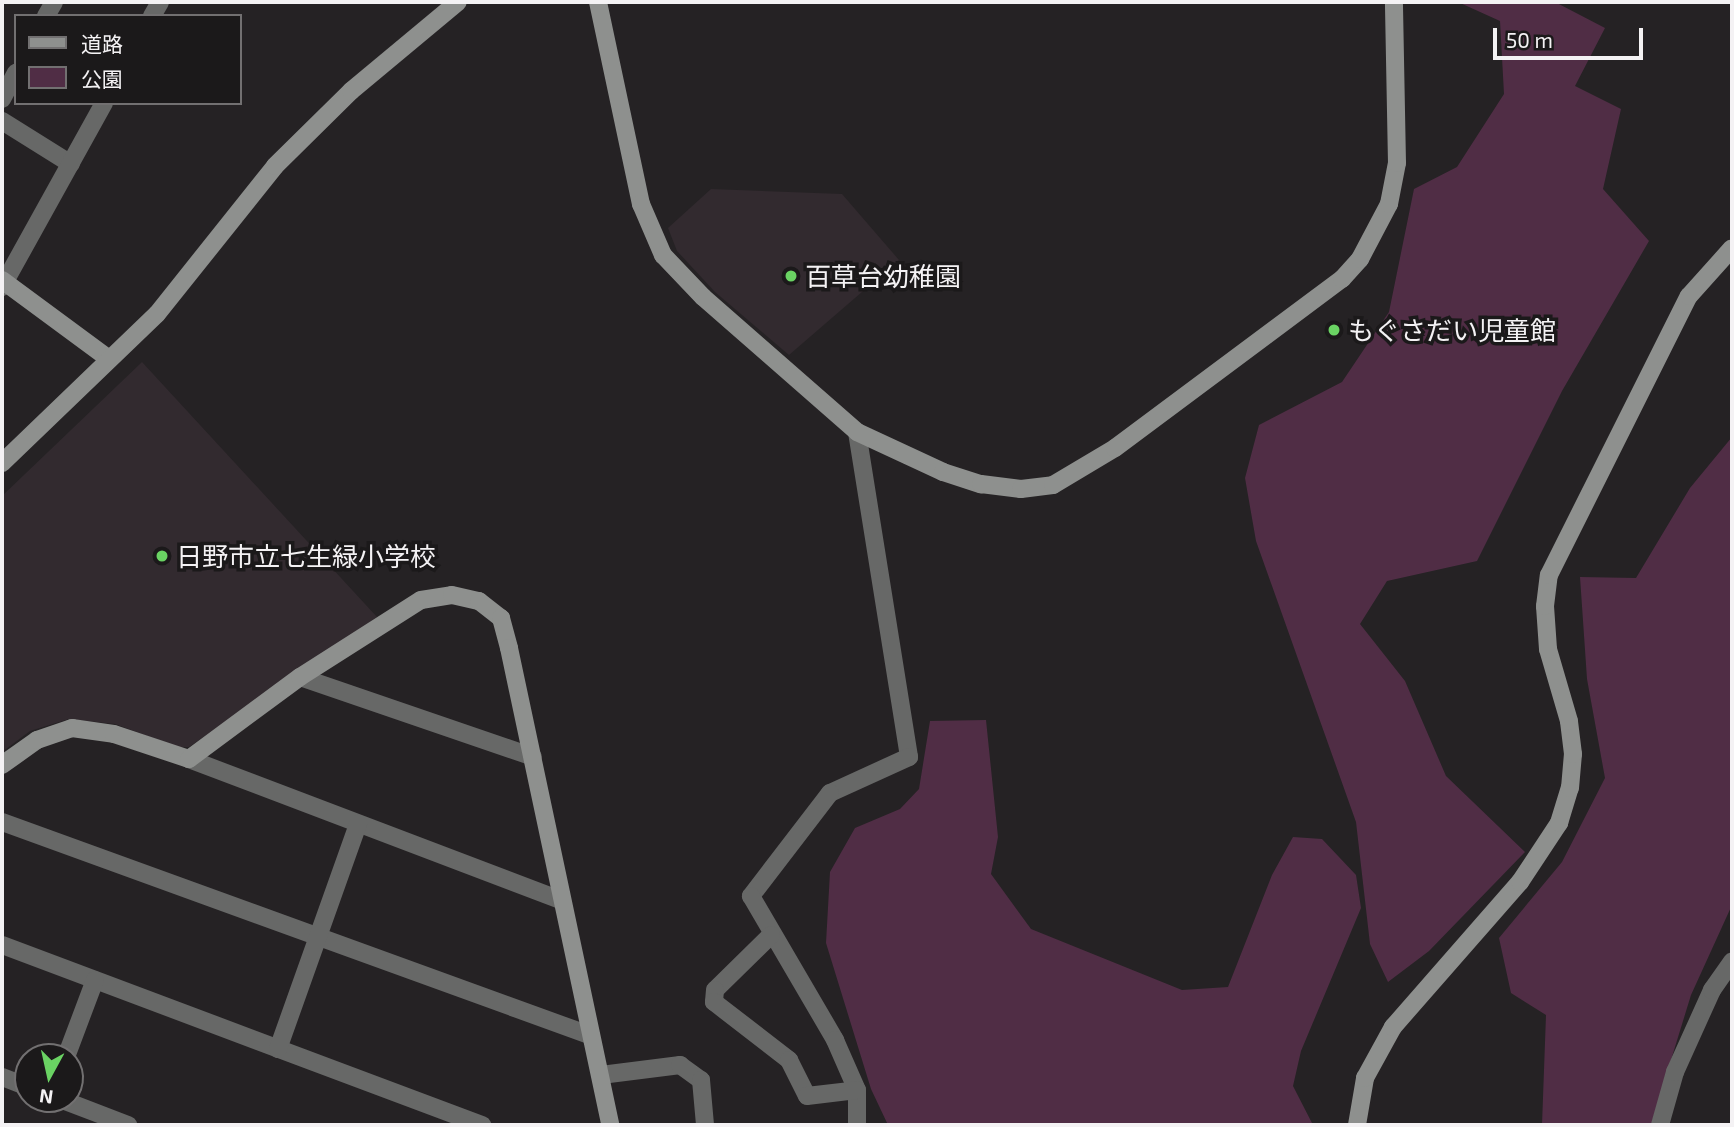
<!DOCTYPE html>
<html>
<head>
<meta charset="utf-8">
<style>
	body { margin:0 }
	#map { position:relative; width:1734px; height:1127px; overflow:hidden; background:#252224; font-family:"Exo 2","Noto Sans JP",sans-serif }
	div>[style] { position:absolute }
	.built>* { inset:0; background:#322a2f }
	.green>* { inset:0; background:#502d45 }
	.street>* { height:18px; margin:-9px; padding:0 9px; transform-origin:9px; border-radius:9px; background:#676867 }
	.secondary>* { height:18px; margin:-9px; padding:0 9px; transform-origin:9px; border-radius:9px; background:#8e908e }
	.dots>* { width:19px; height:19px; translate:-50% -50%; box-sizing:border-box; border:4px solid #1b191a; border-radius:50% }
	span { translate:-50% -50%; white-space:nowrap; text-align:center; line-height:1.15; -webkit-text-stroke:7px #1b191a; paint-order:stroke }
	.poi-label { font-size:26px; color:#f4f2f4 }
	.left { translate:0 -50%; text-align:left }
	.frame { position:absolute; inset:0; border:4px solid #f4f2f4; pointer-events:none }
	.legend { position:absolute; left:14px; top:14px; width:228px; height:91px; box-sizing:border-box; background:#1b191a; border:2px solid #727071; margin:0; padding:9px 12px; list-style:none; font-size:21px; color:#f4f2f4 }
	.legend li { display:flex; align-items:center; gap:14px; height:35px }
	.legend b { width:35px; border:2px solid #727071 }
	.north { position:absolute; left:14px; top:1043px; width:70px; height:70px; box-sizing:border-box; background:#1b191a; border:2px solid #727071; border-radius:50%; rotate:188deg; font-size:19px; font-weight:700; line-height:28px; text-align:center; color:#f4f2f4 }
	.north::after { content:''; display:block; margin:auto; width:24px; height:32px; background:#6ad363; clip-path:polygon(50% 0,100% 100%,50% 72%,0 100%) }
	.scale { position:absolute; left:1493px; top:28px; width:150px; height:32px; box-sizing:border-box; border:4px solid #f4f2f4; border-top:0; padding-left:9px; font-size:21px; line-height:24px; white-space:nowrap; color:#f4f2f4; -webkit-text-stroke:5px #1b191a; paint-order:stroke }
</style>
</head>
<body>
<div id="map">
	<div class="built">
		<div style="clip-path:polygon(711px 189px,842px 194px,899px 260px,789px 355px,715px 292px,677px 251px,668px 228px)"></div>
		<div style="clip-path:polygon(142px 362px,377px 617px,189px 747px,177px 747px,115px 724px,69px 719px,30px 731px,2px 752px,2px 496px)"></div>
	</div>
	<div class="green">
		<div style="clip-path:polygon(1458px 2px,1555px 2px,1605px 28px,1575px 86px,1621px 109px,1603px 189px,1649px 241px,1562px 391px,1477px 561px,1387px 581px,1360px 624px,1405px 681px,1446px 776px,1525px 852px,1429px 951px,1388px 982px,1370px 944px,1356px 822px,1256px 541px,1245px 478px,1259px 425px,1342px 382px,1389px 312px,1414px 189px,1457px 167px,1504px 94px,1500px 21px)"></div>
		<div style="clip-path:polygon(1732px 437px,1732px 905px,1691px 995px,1651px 1125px,1542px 1125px,1546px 1015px,1511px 993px,1499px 938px,1562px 862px,1605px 778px,1587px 679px,1580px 577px,1636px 578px,1690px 488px)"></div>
		<div style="clip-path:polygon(986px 720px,998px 837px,991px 874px,1031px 929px,1182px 990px,1228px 987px,1272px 875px,1293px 837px,1322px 839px,1356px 875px,1361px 908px,1301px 1051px,1293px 1086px,1313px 1125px,888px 1125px,871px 1089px,826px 943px,830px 872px,855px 828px,900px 809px,919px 789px,930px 721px)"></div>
	</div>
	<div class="street">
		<div style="left:46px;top:16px;width:16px;rotate:-60deg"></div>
		<div style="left:152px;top:16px;width:16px;rotate:-60deg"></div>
		<div style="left:2px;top:99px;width:30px;rotate:-62deg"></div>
		<div style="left:2px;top:121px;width:81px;rotate:31.9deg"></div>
		<div style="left:2px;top:287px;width:210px;rotate:-61deg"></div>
		<div style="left:857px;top:432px;width:329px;rotate:80.9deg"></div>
		<div style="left:909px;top:757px;width:87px;rotate:155.5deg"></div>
		<div style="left:830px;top:793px;width:130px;rotate:127.5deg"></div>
		<div style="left:751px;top:896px;width:167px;rotate:59.7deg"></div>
		<div style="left:835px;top:1040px;width:55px;rotate:66.3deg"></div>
		<div style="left:857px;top:1090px;width:35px;rotate:90deg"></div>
		<div style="left:300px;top:677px;width:246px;rotate:18.9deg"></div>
		<div style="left:189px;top:759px;width:399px;rotate:20.8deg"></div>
		<div style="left:2px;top:822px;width:624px;rotate:19.94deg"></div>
		<div style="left:771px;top:935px;width:78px;rotate:135.5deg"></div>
		<div style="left:715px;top:990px;width:12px;rotate:95deg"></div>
		<div style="left:714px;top:1002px;width:95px;rotate:37.7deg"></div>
		<div style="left:789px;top:1060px;width:40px;rotate:63.4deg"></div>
		<div style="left:807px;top:1096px;width:50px;rotate:-6.8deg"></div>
		<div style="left:2px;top:945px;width:513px;rotate:20.56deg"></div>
		<div style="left:278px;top:1049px;width:239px;rotate:-70.4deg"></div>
		<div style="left:66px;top:1057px;width:82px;rotate:-69.4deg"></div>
		<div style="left:601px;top:1075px;width:80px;rotate:-7.2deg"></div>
		<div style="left:680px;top:1065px;width:26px;rotate:36deg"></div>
		<div style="left:701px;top:1080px;width:45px;rotate:84.9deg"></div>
		<div style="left:2px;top:1077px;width:28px;rotate:21deg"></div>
		<div style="left:60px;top:1099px;width:73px;rotate:20.9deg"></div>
		<div style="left:1660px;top:1125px;width:55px;rotate:-74.2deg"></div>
		<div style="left:1675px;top:1072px;width:90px;rotate:-65.7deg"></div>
		<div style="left:1712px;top:990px;width:35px;rotate:-55deg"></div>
	</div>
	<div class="secondary">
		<div style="left:598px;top:2px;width:207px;rotate:78deg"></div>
		<div style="left:641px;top:204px;width:56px;rotate:66.7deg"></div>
		<div style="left:663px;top:255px;width:58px;rotate:46.4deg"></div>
		<div style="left:703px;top:297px;width:205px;rotate:41.2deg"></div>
		<div style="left:857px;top:432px;width:95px;rotate:24.9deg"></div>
		<div style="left:943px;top:472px;width:40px;rotate:18deg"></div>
		<div style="left:981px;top:484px;width:40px;rotate:7.1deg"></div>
		<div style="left:1021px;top:489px;width:32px;rotate:-7deg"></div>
		<div style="left:1053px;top:485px;width:72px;rotate:-30.8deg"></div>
		<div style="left:1115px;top:448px;width:283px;rotate:-36.7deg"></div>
		<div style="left:1342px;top:279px;width:27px;rotate:-48deg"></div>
		<div style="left:1360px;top:259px;width:62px;rotate:-62.2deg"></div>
		<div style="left:1389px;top:204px;width:42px;rotate:-79deg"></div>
		<div style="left:1397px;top:163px;width:161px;rotate:-91.1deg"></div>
		<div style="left:2px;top:280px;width:133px;rotate:36.4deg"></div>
		<div style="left:2px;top:463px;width:215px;rotate:-43.9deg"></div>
		<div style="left:157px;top:314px;width:189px;rotate:-51.4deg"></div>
		<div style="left:275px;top:166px;width:107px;rotate:-44.6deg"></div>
		<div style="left:351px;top:91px;width:139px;rotate:-39.8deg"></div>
		<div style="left:2px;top:765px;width:43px;rotate:-35.5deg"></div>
		<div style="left:37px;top:740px;width:37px;rotate:-19deg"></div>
		<div style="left:72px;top:728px;width:42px;rotate:8.1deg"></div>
		<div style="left:114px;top:734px;width:79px;rotate:18.4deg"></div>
		<div style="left:189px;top:759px;width:138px;rotate:-36.5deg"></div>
		<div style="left:300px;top:677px;width:143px;rotate:-32.5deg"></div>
		<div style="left:421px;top:600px;width:31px;rotate:-9deg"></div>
		<div style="left:452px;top:595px;width:28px;rotate:13deg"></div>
		<div style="left:479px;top:601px;width:28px;rotate:38deg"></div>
		<div style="left:501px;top:618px;width:31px;rotate:75deg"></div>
		<div style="left:509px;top:648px;width:488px;rotate:78deg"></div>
		<div style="left:1357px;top:1125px;width:48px;rotate:-80.3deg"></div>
		<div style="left:1365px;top:1078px;width:58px;rotate:-61.2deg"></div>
		<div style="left:1393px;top:1027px;width:193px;rotate:-48.8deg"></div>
		<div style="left:1520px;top:882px;width:71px;rotate:-56.5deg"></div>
		<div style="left:1559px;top:823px;width:37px;rotate:-73deg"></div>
		<div style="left:1570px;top:788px;width:34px;rotate:-85deg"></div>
		<div style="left:1573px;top:754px;width:33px;rotate:-97deg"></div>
		<div style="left:1569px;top:721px;width:75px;rotate:-106.3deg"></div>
		<div style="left:1548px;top:649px;width:43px;rotate:-94deg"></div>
		<div style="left:1545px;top:606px;width:31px;rotate:-83deg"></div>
		<div style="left:1549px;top:575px;width:312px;rotate:-63.4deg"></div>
		<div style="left:1689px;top:296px;width:64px;rotate:-48.1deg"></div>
	</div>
	<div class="dots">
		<div style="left:791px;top:276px;background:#6ad363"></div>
		<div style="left:1334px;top:330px;background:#6ad363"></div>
		<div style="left:162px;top:556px;background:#6ad363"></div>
	</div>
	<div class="poi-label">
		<span class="left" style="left:805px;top:276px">百草台幼稚園</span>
		<span class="left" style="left:1348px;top:330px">もぐさだい児童館</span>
		<span class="left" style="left:176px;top:556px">日野市立七生緑小学校</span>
	</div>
	<div class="frame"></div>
	<ul class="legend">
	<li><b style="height:9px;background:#8e908e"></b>道路</li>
	<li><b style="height:19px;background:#502d45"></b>公園</li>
	</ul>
	<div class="north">N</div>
	<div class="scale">50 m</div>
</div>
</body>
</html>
